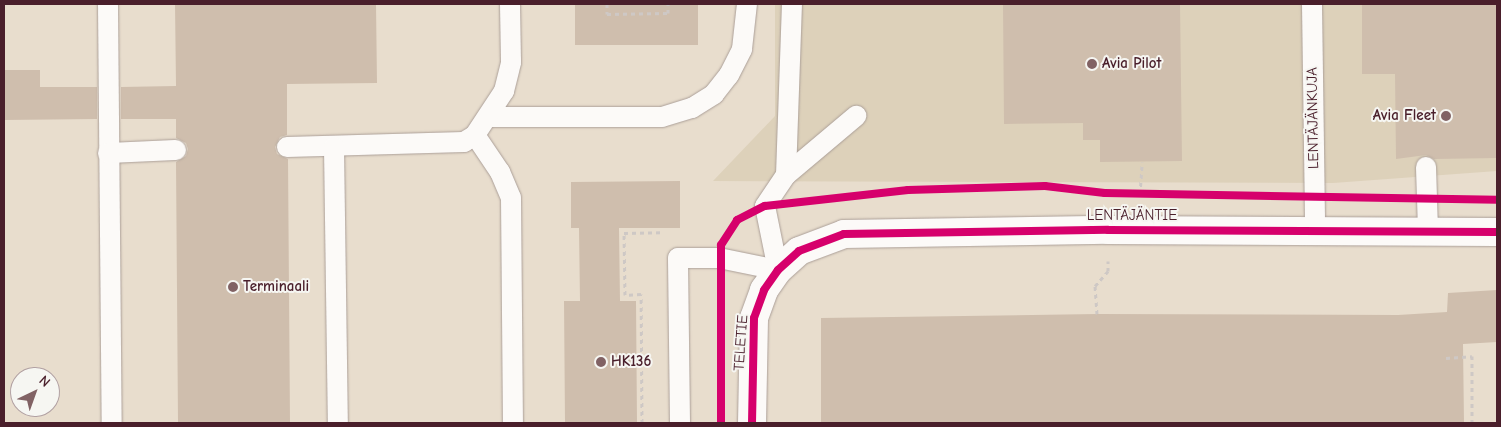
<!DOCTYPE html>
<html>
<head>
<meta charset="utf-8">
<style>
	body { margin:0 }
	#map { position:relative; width:1501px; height:427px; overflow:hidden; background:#e8ddcd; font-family:"Comic Neue",sans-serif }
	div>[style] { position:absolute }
	.built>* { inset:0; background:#ddd1ba }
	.building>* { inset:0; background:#cfbead; transform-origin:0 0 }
	.path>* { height:3px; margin-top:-1.5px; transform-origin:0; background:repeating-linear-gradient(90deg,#cec8c5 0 4px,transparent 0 8px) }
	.roads { filter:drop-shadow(0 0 1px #ab9f98) drop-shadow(0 0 1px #ab9f98) }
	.service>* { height:20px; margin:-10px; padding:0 10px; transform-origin:10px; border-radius:10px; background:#fcfaf8 }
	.minor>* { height:28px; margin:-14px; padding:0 14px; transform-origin:14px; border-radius:14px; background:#fcfaf8 }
	.cycleway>* { height:8px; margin:-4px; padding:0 4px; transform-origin:4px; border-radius:4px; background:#d6006c }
	.dots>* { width:14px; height:14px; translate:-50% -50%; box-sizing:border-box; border:2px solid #f6f6f2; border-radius:50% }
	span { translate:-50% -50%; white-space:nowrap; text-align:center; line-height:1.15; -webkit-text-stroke:4px #f6f6f2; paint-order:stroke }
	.poi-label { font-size:15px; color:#4a1f2b; font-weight:700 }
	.left { translate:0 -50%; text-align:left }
	.right { translate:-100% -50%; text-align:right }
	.street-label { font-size:15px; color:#4a1f2b }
	.frame { position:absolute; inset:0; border:5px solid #4a1f2b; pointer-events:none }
	.north { position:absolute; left:10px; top:367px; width:50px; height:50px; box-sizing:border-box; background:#f6f6f2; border:1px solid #b1a0a2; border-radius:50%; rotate:42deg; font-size:14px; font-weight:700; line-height:20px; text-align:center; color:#4a1f2b }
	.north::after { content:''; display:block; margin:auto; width:18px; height:22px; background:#816264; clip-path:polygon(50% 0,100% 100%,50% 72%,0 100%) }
</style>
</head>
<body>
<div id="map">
	<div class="built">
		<div style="clip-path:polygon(775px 4px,1497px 4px,1497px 171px,1333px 183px,713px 181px,775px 116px)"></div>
	</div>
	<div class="building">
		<div style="clip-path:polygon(175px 4px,376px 4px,377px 83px,287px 84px,287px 135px,280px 137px,275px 147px,277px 154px,288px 159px,290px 423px,178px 423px,176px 162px,186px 156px,188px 149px,186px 143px,176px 138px,176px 119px,121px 119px,121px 87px,176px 86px)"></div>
		<div style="left:575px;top:4px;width:123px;height:41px"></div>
		<div style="clip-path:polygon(1003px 4px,1180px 4px,1182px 161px,1100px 162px,1100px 140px,1083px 140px,1083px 123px,1004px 124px)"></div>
		<div style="clip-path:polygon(1362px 4px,1497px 4px,1497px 158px,1434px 159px,1426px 155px,1396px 159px,1395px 74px,1362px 74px)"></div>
		<div style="clip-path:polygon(4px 70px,40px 70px,40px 87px,97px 87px,97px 119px,4px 120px)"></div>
		<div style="clip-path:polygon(680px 181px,680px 228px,619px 228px,620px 301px,636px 301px,637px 423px,565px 423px,564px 301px,580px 301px,579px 228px,571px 228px,571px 182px)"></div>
		<div style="clip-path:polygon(1497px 290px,1497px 342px,1463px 344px,1464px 423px,821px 423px,821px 318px,1097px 314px,1398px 315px,1447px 312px,1448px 293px)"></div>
	</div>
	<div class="path">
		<div style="left:607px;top:4px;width:10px;rotate:90deg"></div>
		<div style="left:607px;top:14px;width:61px;rotate:-0.9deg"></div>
		<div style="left:668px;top:13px;width:9px;rotate:-90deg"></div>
		<div style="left:1140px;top:194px;width:32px;rotate:-86deg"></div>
		<div style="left:1097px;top:314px;width:28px;rotate:-94deg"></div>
		<div style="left:1095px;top:286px;width:20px;rotate:-49deg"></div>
		<div style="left:1108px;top:271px;width:10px;rotate:-90deg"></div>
		<div style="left:1446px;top:358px;width:26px;rotate:-4deg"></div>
		<div style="left:1472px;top:356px;width:67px;rotate:90deg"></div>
		<div style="left:642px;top:423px;width:129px;rotate:-90.4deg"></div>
		<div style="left:641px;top:294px;width:16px;rotate:176deg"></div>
		<div style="left:625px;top:295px;width:62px;rotate:-90.9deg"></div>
		<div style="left:624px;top:233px;width:39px;rotate:-1deg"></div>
	</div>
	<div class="roads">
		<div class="service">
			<div style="left:108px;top:4px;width:419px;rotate:89.5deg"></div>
			<div style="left:1312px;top:4px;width:228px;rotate:89.2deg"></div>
			<div style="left:488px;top:117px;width:174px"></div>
			<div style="left:662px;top:117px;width:31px;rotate:-17deg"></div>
			<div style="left:692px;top:108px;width:26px;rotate:-32deg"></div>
			<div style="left:714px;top:94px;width:24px;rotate:-52deg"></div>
			<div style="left:729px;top:75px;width:29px;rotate:-63deg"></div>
			<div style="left:742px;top:49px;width:45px;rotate:-83.7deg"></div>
			<div style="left:475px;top:135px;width:45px;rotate:56deg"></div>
			<div style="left:500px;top:172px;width:28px;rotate:67deg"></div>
			<div style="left:511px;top:198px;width:225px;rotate:89.5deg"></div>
			<div style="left:287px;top:147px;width:177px;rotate:-1.6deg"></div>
			<div style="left:464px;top:142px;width:13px;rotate:-32deg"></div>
			<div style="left:475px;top:135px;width:53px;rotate:-56.6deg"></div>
			<div style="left:504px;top:91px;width:30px;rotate:-76deg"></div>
			<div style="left:511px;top:62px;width:58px;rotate:-91deg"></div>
			<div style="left:334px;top:147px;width:276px;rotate:89.2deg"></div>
			<div style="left:108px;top:153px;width:68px;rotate:-2.5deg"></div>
			<div style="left:1426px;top:167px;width:64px;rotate:88.2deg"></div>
			<div style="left:786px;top:175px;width:171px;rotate:-88deg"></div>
			<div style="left:680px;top:423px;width:165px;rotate:-90.7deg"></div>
			<div style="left:678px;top:258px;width:41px"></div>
			<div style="left:719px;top:258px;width:60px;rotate:11.5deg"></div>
			<div style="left:778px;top:270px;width:65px;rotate:-101.5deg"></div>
			<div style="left:765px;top:206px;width:37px;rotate:-56deg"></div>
			<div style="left:786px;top:175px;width:92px;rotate:-40.1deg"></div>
		</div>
		<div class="minor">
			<div style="left:752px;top:423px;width:105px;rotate:-88.9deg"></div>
			<div style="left:754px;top:318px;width:30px;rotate:-70deg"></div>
			<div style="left:764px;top:290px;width:24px;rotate:-55deg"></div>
			<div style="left:778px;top:270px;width:28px;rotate:-42deg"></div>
			<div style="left:799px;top:251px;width:48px;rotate:-20.7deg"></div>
			<div style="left:844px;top:234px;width:264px;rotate:-0.9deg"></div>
			<div style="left:1108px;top:230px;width:389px;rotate:0.3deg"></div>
		</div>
	</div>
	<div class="cycleway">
		<div style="left:721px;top:423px;width:178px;rotate:-90deg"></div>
		<div style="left:721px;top:245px;width:30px;rotate:-57deg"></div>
		<div style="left:737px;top:220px;width:31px;rotate:-27deg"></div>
		<div style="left:765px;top:206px;width:144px;rotate:-6.4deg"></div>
		<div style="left:908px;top:190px;width:137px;rotate:-1.7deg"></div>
		<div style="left:1045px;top:186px;width:60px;rotate:6.7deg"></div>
		<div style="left:1105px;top:193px;width:392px;rotate:1deg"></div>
		<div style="left:752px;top:423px;width:105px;rotate:-88.9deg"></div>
		<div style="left:754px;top:318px;width:30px;rotate:-70deg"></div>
		<div style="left:764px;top:290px;width:24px;rotate:-55deg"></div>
		<div style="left:778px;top:270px;width:28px;rotate:-42deg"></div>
		<div style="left:799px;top:251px;width:48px;rotate:-20.7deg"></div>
		<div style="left:844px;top:234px;width:264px;rotate:-0.9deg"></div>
		<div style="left:1108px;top:230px;width:389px;rotate:0.3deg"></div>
	</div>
	<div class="dots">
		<div style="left:1092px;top:64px;background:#816264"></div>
		<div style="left:1446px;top:116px;background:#816264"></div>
		<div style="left:233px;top:287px;background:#816264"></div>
		<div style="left:601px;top:362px;background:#816264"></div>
	</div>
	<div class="poi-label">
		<span class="left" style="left:1102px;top:64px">Avia Pilot</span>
		<span class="right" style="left:1436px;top:116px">Avia Fleet</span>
		<span class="left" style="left:243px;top:287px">Terminaali</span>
		<span class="left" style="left:611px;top:362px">HK136</span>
	</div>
	<div class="street-label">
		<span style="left:1313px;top:118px;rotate:-91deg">LENTÄJÄNKUJA</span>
		<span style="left:1132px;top:216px">LENTÄJÄNTIE</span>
		<span style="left:741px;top:343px;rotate:-86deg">TELETIE</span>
	</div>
	<div class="frame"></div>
	<div class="north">N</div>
</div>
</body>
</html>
